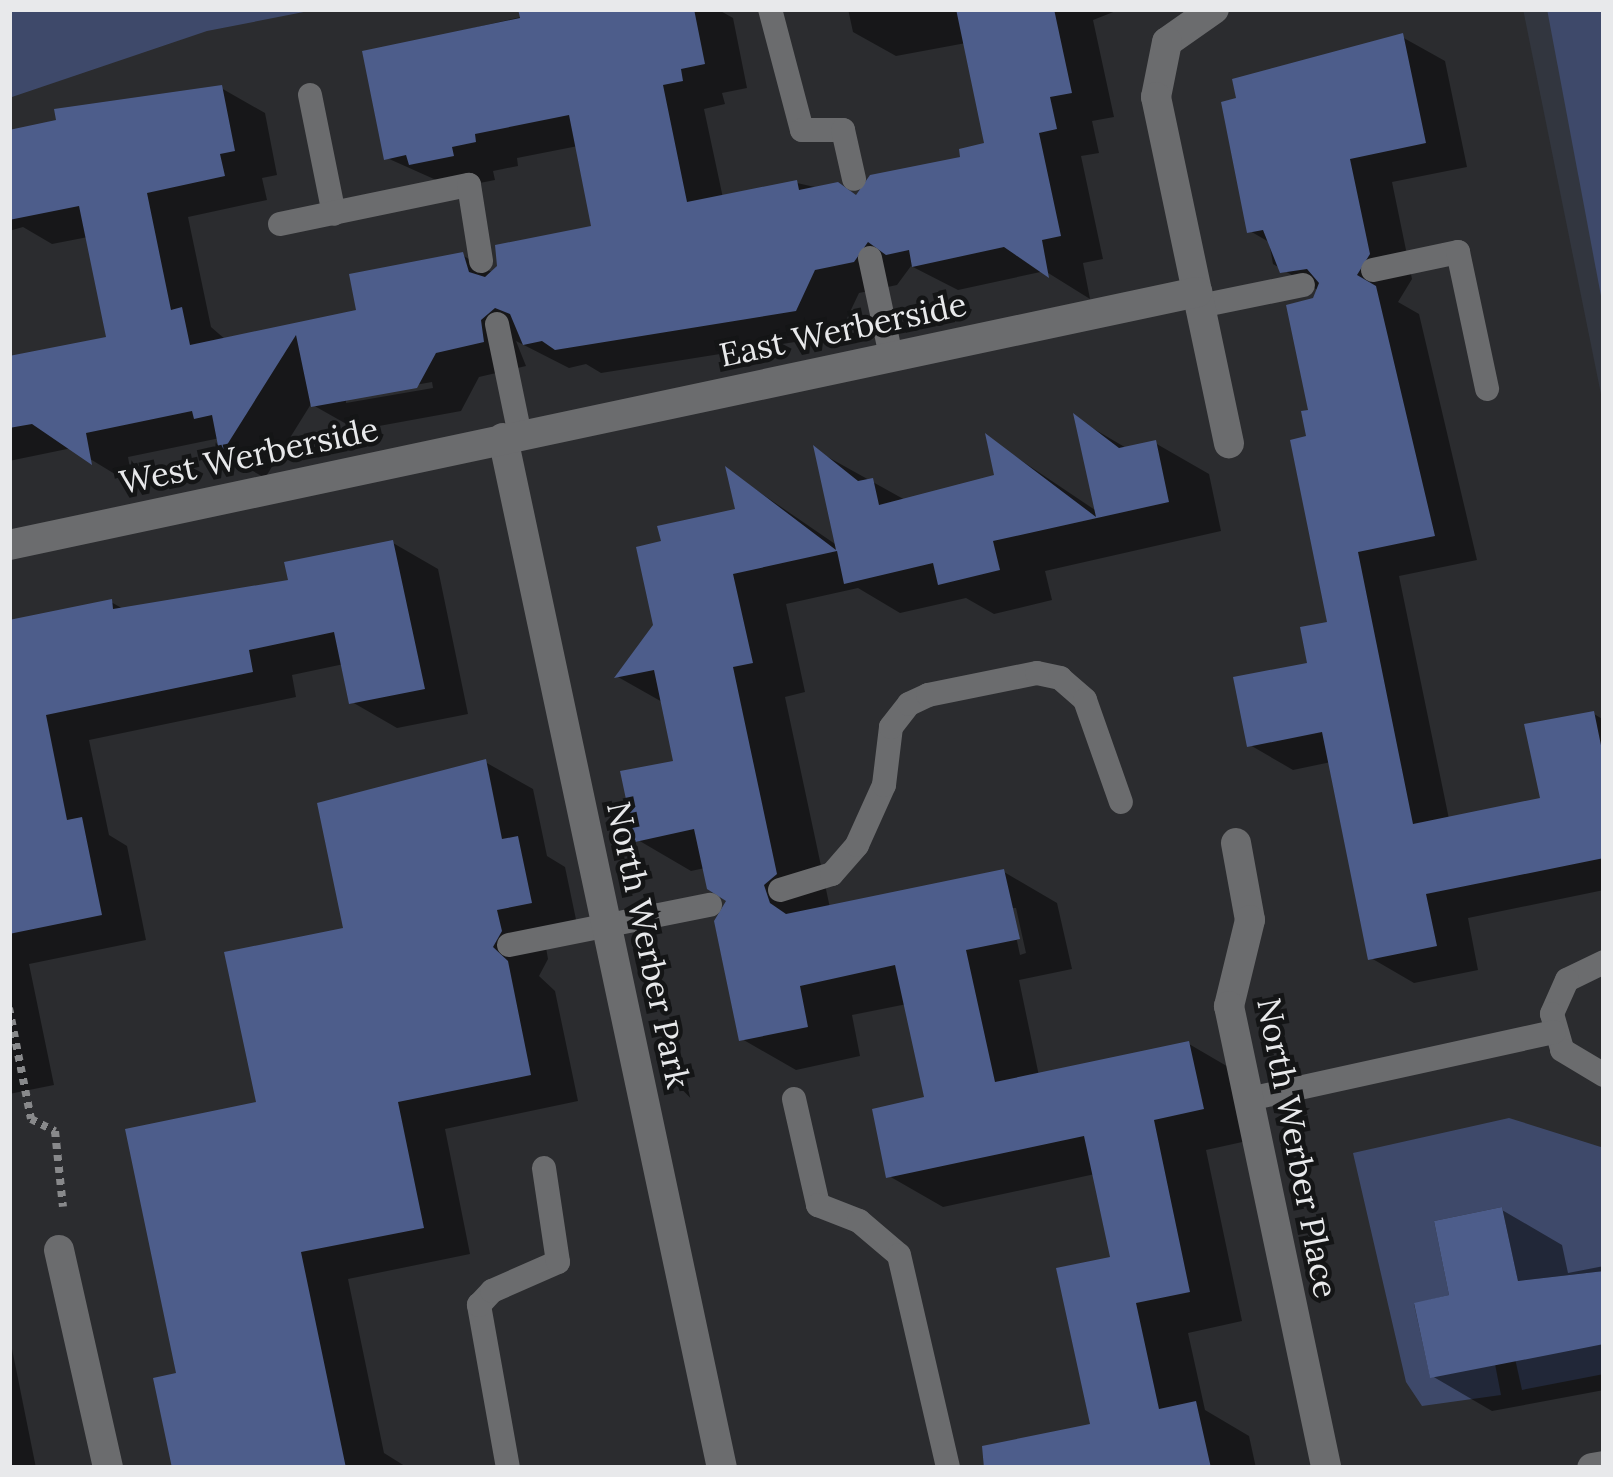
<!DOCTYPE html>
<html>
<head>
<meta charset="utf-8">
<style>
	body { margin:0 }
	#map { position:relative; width:1613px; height:1477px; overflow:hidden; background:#2b2c2f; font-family:Lora,serif }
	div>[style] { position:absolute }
	.built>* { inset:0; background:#32363f }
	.green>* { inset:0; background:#3e496a }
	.shadow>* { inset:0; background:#0007 }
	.building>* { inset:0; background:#4d5d8b }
	.path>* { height:8px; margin-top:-4px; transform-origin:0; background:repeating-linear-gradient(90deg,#88898b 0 6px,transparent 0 12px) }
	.lane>* { height:24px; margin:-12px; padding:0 12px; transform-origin:12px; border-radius:12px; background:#6b6c6e }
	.street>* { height:30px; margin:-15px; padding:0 15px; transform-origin:15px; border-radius:15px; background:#6b6c6e }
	span { translate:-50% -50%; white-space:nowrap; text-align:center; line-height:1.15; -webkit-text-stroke:9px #141516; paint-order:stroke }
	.street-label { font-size:33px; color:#e8e9eb }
	.frame { position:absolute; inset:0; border:12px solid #e8e9eb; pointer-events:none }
</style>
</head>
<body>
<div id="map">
	<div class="built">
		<div style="clip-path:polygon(1523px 9px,1604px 9px,1604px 409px)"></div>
	</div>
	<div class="green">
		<div style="clip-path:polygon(319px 9px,207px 31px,9px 98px,9px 11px)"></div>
		<div style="clip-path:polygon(1547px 9px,1604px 9px,1604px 312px)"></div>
		<div style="clip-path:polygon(1509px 1118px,1604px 1148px,1604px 1271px,1518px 1281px,1502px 1207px,1434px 1221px,1449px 1295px,1414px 1304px,1430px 1377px,1495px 1364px,1501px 1395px,1422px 1406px,1406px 1382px,1353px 1153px)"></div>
		<div style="clip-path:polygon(1604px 1344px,1604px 1374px,1522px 1390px,1514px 1354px)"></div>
	</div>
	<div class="shadow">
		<div style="clip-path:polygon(evenodd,555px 9px,717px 9px,733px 18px,747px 88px,722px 93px,725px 104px,704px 109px,723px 198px,797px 183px,859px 197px,988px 146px,966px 43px,896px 56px,853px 32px,848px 9px,1121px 9px,1093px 20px,1114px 117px,1092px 121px,1099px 153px,1081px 156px,1103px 259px,1083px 263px,1090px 299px,1045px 271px,958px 290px,911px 266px,897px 285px,859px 293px,839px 335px,601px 373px,586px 364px,569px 368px,516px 341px,526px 366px,479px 377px,461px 411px,357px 430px,311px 404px,265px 478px,223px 454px,220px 438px,128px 457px,133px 485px,72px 448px,9px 461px,9px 359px,109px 339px,88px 237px,52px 244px,23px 227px,9px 231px,9px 133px,221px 88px,265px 113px,277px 175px,262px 178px,267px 200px,188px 217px,211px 327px,226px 340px,359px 313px,462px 255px,493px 273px,594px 228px,578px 146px,517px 158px,518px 166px,493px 171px,495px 180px,454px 188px,387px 158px,365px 53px,555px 9px,432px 382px,433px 388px,346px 403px,346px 397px,432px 382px)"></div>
		<div style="clip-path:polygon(1402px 37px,1445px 61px,1467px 167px,1392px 182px,1412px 279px,1398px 302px,1419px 314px,1477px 560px,1399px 576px,1449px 819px,1543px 800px,1594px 714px,1604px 720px,1604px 890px,1468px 918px,1478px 970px,1414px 983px,1371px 958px,1331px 762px,1293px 770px,1250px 745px,1311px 665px,1331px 624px,1312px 412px,1319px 291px,1273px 264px,1269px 242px,1250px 231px)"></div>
		<div style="clip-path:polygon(evenodd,1077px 419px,1128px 449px,1155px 443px,1209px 474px,1221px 531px,1045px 571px,1052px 600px,994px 614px,966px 598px,900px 613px,858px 588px,786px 604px,805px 692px,785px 697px,830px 908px,1004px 872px,1057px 903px,1072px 969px,1019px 980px,1039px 1076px,1189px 1044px,1242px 1075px,1256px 1139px,1206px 1150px,1242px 1321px,1188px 1333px,1205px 1410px,1249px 1436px,1256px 1468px,1043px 1468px,1093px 1426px,1114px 1260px,1095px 1174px,943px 1207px,889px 1176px,927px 1100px,907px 1004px,852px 1015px,860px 1056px,796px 1070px,742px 1039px,730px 900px,705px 868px,691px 871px,638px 840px,676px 763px,664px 703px,618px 677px,656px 626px,664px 543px,738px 511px,730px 472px,838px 546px,817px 451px,907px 501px,998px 477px,989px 439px,1098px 512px,1077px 419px,1010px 908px,1016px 908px,1026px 953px,1020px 955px,1010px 908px)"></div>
		<div style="clip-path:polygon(393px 543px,438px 569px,468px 714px,397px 728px,352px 702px,344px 664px,292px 675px,296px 697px,89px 740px,109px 835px,127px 846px,146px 940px,29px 964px,54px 1085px,9px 1094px,9px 623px,111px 602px,125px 610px,292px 583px)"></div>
		<div style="clip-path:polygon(485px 762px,533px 789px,547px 856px,565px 867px,578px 929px,544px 936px,548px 959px,539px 976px,555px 991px,578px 1101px,445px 1129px,470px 1254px,348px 1279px,384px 1453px,408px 1468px,175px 1468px,179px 1376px,259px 1104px,347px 930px)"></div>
		<div style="clip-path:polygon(1502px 1210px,1562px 1245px,1568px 1273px,1604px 1266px,1604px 1390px,1492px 1411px,1432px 1376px,1453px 1298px)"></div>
		<div style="clip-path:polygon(9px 1334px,36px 1468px,9px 1468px)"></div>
	</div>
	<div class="building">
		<div style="clip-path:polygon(518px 9px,694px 9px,705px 64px,681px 69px,683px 81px,663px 85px,687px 202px,797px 180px,799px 190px,838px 182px,856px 195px,870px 175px,960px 157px,959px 149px,984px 143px,956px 9px,1054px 9px,1072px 93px,1050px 97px,1057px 129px,1039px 133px,1061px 236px,1042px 240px,1049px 278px,1004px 247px,912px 267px,909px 250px,886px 255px,868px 242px,854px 262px,815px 270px,796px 311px,555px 350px,542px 341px,523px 345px,510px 314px,495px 308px,481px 320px,484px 342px,436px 353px,417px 388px,311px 407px,296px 335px,220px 456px,212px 415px,194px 419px,192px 411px,86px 433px,92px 465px,32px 424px,9px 428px,9px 356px,106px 337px,79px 206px,9px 220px,9px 130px,56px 120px,54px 109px,222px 85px,235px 151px,220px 154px,225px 176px,147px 193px,171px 310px,182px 307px,190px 345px,356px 310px,349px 274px,463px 252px,469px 272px,485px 277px,497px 266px,495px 245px,591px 226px,569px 115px,475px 134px,476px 142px,452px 147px,454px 156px,409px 165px,406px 155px,384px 160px,362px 51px,520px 18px)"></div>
		<div style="clip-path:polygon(1403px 33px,1426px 143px,1350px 159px,1370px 254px,1357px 275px,1376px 286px,1435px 536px,1358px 552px,1413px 824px,1540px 798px,1524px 724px,1594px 711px,1604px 760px,1604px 858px,1426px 894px,1437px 946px,1368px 960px,1322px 732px,1247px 747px,1233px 677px,1307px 663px,1300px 627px,1327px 622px,1290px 440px,1306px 436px,1301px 411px,1308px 410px,1286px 305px,1313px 298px,1319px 283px,1307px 269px,1280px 273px,1263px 230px,1247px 233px,1221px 102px,1236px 98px,1232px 79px)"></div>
		<div style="clip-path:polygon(1073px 413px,1119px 448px,1156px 440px,1169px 502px,993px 541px,1000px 570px,938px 585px,933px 563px,844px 584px,837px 551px,733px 574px,753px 663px,733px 667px,777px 874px,764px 885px,770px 903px,786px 914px,1004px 869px,1020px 939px,966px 950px,995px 1082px,1189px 1041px,1204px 1109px,1154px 1120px,1190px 1292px,1136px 1303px,1159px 1409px,1196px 1401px,1211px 1468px,984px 1468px,982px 1446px,1090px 1424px,1056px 1268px,1110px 1257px,1084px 1136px,886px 1178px,872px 1109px,924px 1097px,895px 965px,800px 986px,808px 1027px,739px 1041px,714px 921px,726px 901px,707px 889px,694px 829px,635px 842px,620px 771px,673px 761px,654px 670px,614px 678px,653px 625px,636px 547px,661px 541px,657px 526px,735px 509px,725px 466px,836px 550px,813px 445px,858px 481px,873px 478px,879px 505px,994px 475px,985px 433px,1096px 517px)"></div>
		<div style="clip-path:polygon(393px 540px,425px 689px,349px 704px,334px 632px,249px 650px,253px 672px,46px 715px,67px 820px,82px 817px,102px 915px,9px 934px,9px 620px,112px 599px,113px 609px,288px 580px,284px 562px)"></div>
		<div style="clip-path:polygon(486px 759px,502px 839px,518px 836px,532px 903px,497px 910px,502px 931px,493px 947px,508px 961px,531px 1075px,398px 1102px,424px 1228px,301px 1252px,346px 1468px,172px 1468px,153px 1378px,176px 1373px,125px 1129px,256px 1102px,224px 952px,343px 928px,317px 803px)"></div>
		<div style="clip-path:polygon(1502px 1207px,1518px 1281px,1604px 1271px,1604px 1344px,1430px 1378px,1414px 1303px,1449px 1295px,1434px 1221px)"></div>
	</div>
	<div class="path">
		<div style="left:9px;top:1008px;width:113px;rotate:78.8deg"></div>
		<div style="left:31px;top:1119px;width:27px;rotate:27deg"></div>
		<div style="left:55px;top:1131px;width:76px;rotate:84deg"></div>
	</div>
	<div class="lane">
		<div style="left:770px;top:9px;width:125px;rotate:75.2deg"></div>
		<div style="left:802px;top:130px;width:41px"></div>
		<div style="left:843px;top:130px;width:50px;rotate:77.3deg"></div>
		<div style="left:310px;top:95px;width:121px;rotate:78.6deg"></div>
		<div style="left:280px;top:224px;width:193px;rotate:-11.7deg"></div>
		<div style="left:469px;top:185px;width:77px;rotate:81deg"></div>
		<div style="left:870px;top:258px;width:100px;rotate:77.9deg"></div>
		<div style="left:1373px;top:270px;width:87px;rotate:-12deg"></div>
		<div style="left:1458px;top:252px;width:140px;rotate:78deg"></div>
		<div style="left:1200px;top:306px;width:105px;rotate:-11.5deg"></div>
		<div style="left:497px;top:324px;width:113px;rotate:78.3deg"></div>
		<div style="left:780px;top:890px;width:54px;rotate:-17.1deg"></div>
		<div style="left:832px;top:874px;width:38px;rotate:-49deg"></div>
		<div style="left:857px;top:845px;width:66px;rotate:-65.8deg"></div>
		<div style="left:884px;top:785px;width:58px;rotate:-83.1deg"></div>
		<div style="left:891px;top:727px;width:29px;rotate:-52deg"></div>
		<div style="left:909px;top:704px;width:21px;rotate:-25deg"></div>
		<div style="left:928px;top:695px;width:111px;rotate:-11.4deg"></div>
		<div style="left:1037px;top:673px;width:24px;rotate:12deg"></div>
		<div style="left:1060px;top:678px;width:33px;rotate:41deg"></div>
		<div style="left:1085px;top:700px;width:108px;rotate:70.6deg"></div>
		<div style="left:509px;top:945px;width:205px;rotate:-11.3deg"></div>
		<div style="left:1604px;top:962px;width:41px;rotate:154.1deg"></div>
		<div style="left:1567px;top:980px;width:37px;rotate:114deg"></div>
		<div style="left:1552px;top:1014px;width:37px;rotate:74deg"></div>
		<div style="left:1562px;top:1050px;width:49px;rotate:30.8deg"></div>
		<div style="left:794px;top:1099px;width:109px;rotate:77.2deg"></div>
		<div style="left:818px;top:1205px;width:44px;rotate:21.3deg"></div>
		<div style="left:859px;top:1221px;width:52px;rotate:40.4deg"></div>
		<div style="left:899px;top:1255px;width:219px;rotate:77deg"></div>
		<div style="left:1249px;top:1099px;width:312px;rotate:-12.4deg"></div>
		<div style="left:508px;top:1468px;width:166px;rotate:-100.1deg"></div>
		<div style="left:479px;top:1305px;width:19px;rotate:-47deg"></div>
		<div style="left:492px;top:1291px;width:72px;rotate:-23.7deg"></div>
		<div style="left:558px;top:1262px;width:95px;rotate:-98.5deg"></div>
	</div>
	<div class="street">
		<div style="left:1214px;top:9px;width:57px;rotate:144.9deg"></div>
		<div style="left:1167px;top:42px;width:56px;rotate:101.3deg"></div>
		<div style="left:1156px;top:97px;width:354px;rotate:78.1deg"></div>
		<div style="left:503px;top:438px;width:1053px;rotate:78deg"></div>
		<div style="left:9px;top:545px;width:1215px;rotate:-12.02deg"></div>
		<div style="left:1236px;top:843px;width:78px;rotate:79.7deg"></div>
		<div style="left:1250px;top:920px;width:89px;rotate:103.7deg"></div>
		<div style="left:1229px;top:1006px;width:472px;rotate:78.1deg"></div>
		<div style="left:59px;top:1250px;width:223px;rotate:77.3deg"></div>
		<div style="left:1592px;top:1468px;width:12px;rotate:-9deg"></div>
	</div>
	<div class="street-label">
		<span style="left:843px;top:330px;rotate:-12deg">East Werberside</span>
		<span style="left:249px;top:456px;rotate:-12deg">West Werberside</span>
		<span style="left:648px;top:945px;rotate:78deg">North Werber Park</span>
		<span style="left:1297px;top:1148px;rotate:79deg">North Werber Place</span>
	</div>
	<div class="frame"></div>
</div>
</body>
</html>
